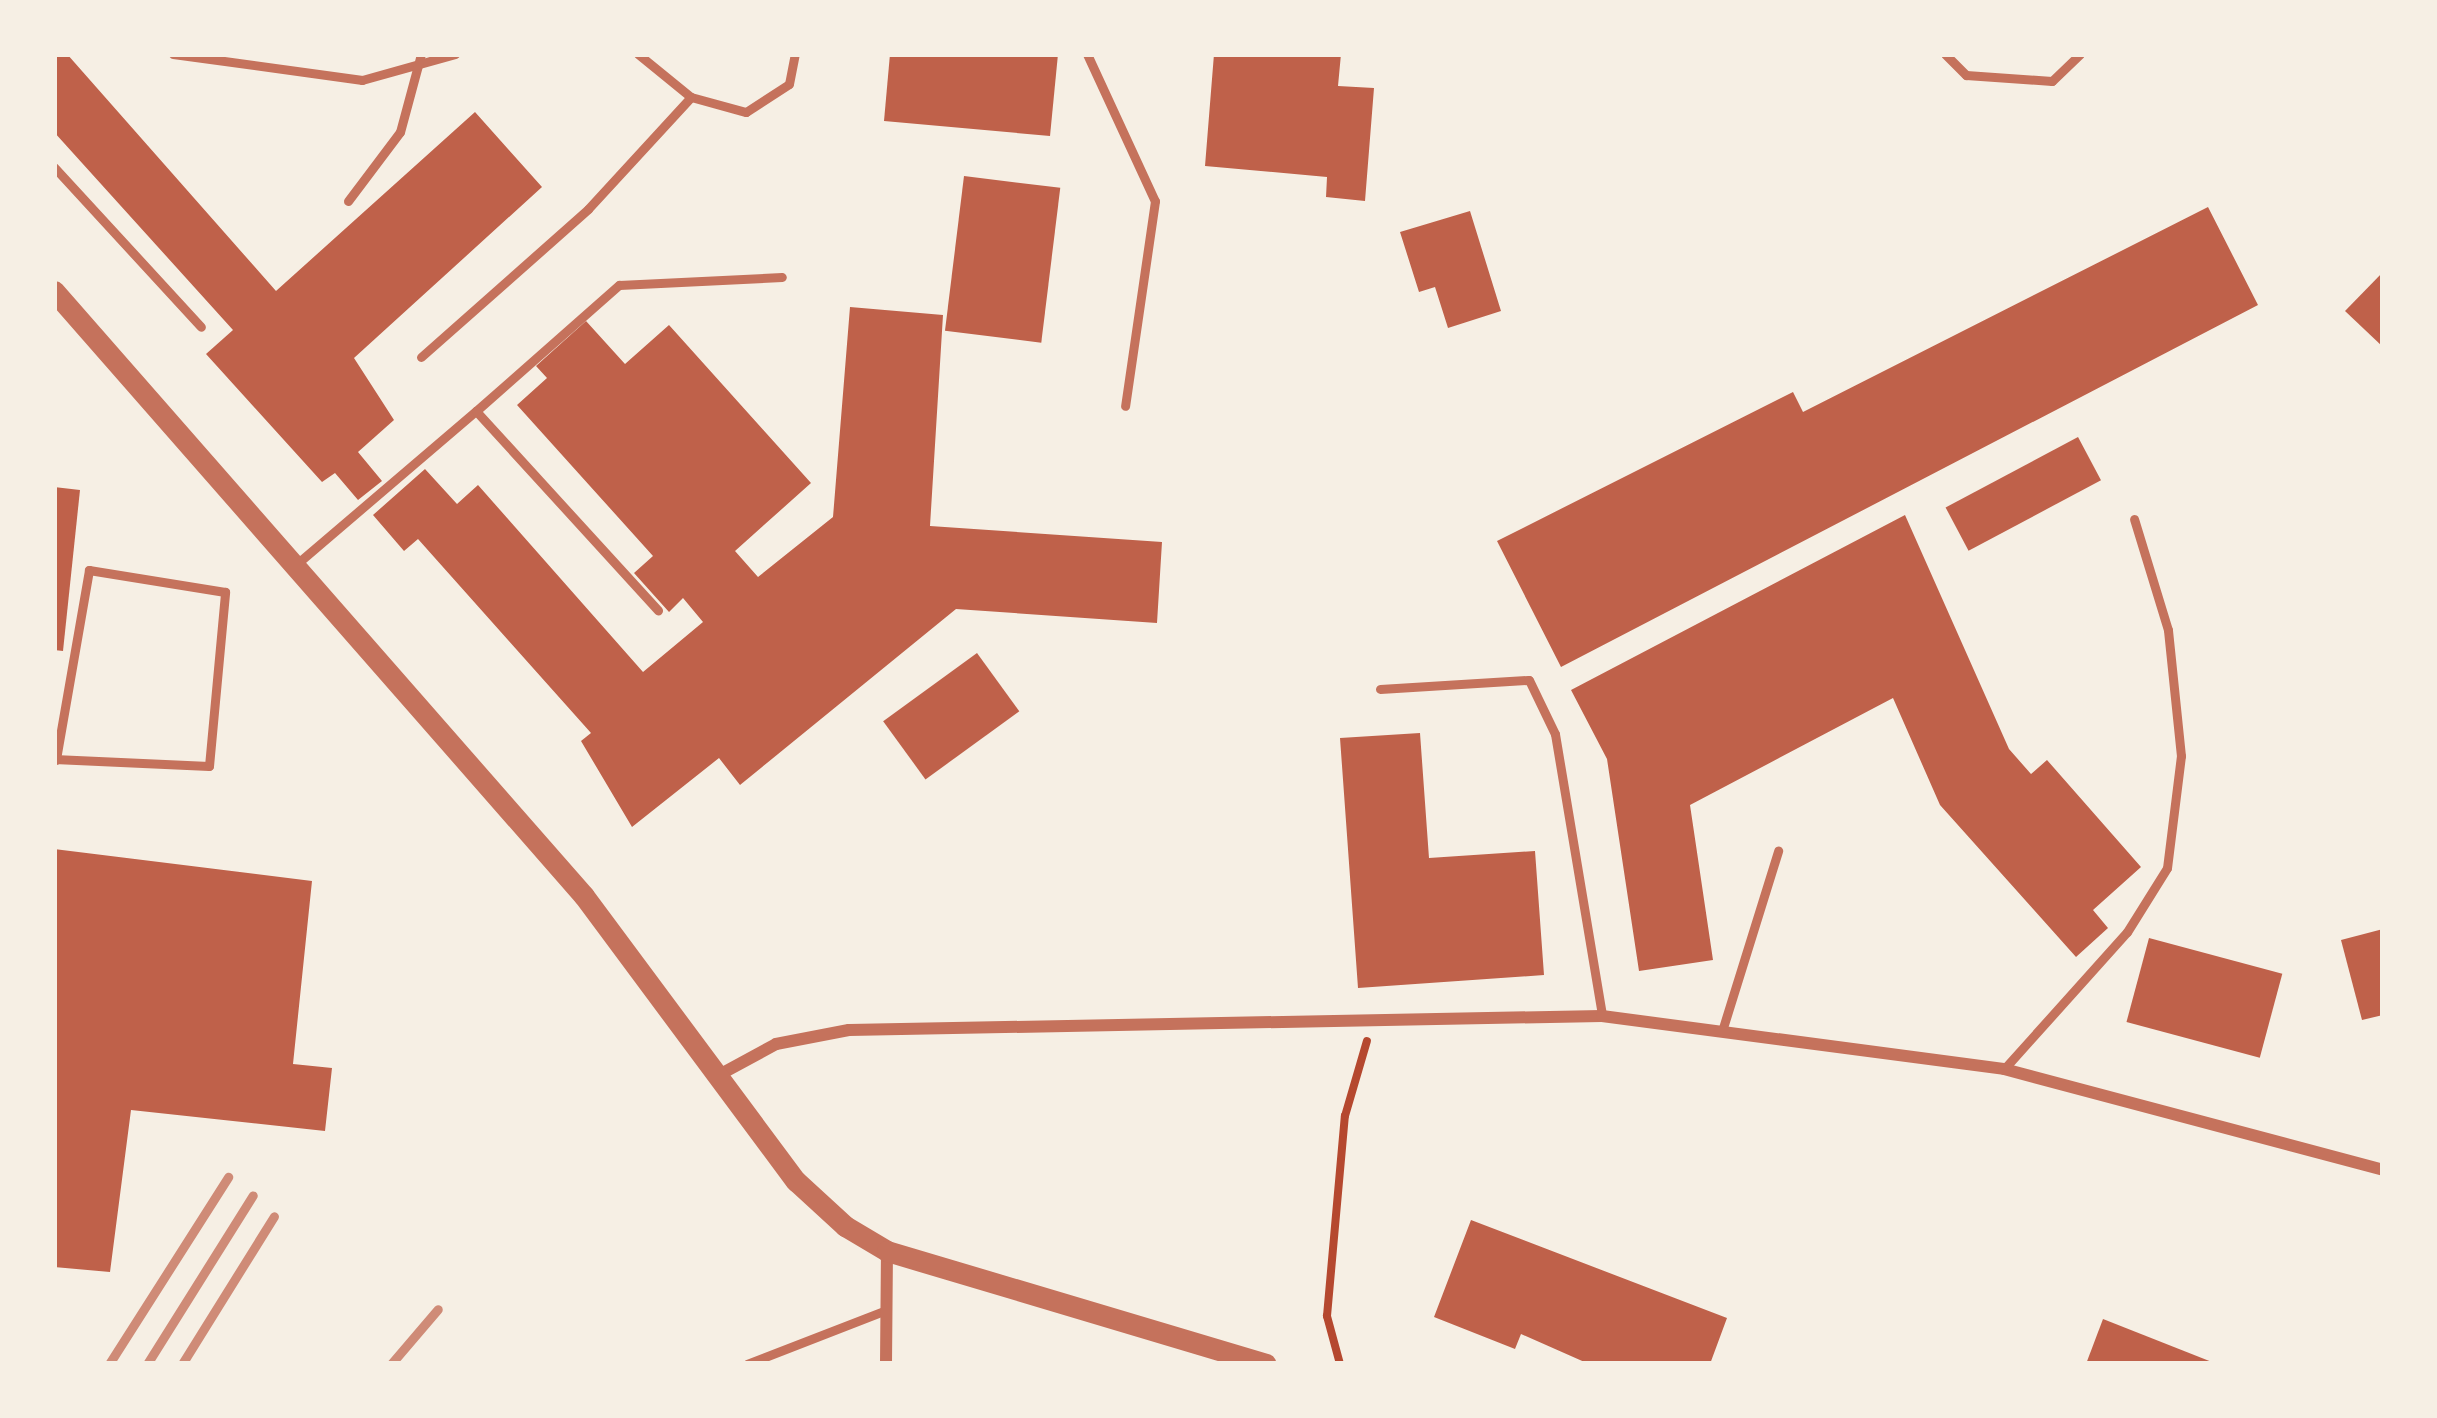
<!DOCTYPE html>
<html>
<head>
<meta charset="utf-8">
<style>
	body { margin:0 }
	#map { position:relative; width:2437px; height:1418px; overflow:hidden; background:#f6efe4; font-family:Commissioner,sans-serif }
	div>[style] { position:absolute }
	.building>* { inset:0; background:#bf614a; transform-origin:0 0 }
	.path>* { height:8px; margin:-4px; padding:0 4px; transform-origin:4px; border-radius:4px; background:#b5482f }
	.service>* { height:9px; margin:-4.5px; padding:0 4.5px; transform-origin:4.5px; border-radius:4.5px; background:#c5725c }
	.minor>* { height:12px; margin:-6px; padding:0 6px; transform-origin:6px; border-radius:6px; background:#c5725c }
	.tertiary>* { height:21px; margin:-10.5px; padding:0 10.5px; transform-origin:10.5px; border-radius:10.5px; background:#c5725c }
	.rail>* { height:9px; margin:-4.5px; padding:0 4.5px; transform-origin:4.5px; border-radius:4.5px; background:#cf8b77 }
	span { translate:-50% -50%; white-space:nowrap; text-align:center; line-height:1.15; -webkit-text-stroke:9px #f6efe4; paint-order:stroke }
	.frame { position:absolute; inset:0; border:57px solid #f6efe4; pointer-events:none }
</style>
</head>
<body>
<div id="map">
	<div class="building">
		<div style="clip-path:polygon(54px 54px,67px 54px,276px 291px,475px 112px,542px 187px,354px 358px,394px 420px,358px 452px,382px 481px,358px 500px,335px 473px,322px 482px,206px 354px,233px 330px,54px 132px)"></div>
		<div style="clip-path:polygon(890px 54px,1058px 54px,1050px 136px,884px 121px)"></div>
		<div style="clip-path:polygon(1214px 54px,1341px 54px,1338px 86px,1374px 88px,1365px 201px,1326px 197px,1327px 177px,1205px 166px)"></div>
		<div style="left:964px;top:176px;width:97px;height:156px;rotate:7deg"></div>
		<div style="clip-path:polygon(2208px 207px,2258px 305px,1561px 667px,1497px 541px,1793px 392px,1803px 412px)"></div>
		<div style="clip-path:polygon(1470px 211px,1501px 311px,1448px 328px,1435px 287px,1419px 292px,1400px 232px)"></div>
		<div style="clip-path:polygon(2383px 272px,2383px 347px,2345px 311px)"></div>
		<div style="clip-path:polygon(850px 307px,943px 315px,930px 526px,1162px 542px,1157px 623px,956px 609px,740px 785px,719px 758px,632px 827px,581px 741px,591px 733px,418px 539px,404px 551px,373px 515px,425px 469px,457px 504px,478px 485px,643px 672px,703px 622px,683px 598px,669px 612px,634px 573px,653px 556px,517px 405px,547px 378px,536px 366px,586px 321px,625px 364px,669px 325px,811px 483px,735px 551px,758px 577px,833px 517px)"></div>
		<div style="left:2078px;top:437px;width:49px;height:150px;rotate:62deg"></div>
		<div style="clip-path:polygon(54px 487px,80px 490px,63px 651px,54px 650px)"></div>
		<div style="clip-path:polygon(1905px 515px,2009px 749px,2031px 774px,2047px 760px,2141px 867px,2093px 910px,2108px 928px,2076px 957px,1940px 805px,1893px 698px,1690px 805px,1713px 960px,1639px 971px,1607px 759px,1571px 690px)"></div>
		<div style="left:977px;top:653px;width:72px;height:116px;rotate:54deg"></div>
		<div style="clip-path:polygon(1420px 733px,1429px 858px,1535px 851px,1544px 975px,1358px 988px,1340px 738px)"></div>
		<div style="clip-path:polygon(54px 849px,312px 881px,293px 1064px,332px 1068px,325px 1131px,131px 1110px,110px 1272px,54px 1267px)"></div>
		<div style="clip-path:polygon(2383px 929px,2383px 1015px,2362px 1020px,2341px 940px)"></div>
		<div style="left:2149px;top:938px;width:138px;height:87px;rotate:15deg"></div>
		<div style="clip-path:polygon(1471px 1220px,1727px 1318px,1710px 1364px,1589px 1364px,1521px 1334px,1515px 1349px,1434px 1317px)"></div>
		<div style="clip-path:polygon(2103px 1319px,2217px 1364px,2086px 1364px)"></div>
	</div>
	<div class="path">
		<div style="left:1340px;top:1364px;width:50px;rotate:-105.2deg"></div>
		<div style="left:1327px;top:1316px;width:201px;rotate:-84.9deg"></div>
		<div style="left:1345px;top:1116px;width:78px;rotate:-73.7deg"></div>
	</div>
	<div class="service">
		<div style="left:173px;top:54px;width:191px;rotate:7.8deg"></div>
		<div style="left:362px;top:80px;width:97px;rotate:-15.6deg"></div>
		<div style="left:638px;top:54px;width:68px;rotate:39.1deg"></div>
		<div style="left:691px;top:97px;width:57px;rotate:15.3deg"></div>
		<div style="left:746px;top:112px;width:51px;rotate:-33.1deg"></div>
		<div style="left:789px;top:84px;width:31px;rotate:-79deg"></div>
		<div style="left:1087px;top:54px;width:162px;rotate:65.2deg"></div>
		<div style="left:1155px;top:201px;width:207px;rotate:98.3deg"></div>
		<div style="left:1945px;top:54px;width:30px;rotate:45deg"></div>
		<div style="left:1966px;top:75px;width:86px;rotate:4deg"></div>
		<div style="left:2052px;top:81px;width:39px;rotate:-44deg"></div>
		<div style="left:54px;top:167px;width:217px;rotate:47.4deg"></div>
		<div style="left:348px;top:201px;width:86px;rotate:-53deg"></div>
		<div style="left:400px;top:132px;width:81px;rotate:-74.9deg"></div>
		<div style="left:421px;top:357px;width:223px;rotate:-41.5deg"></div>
		<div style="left:588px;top:209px;width:152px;rotate:-47.4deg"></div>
		<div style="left:476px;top:411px;width:191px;rotate:-41.4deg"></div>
		<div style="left:619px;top:285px;width:163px;rotate:-2.8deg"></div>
		<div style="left:299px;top:562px;width:233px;rotate:-40.5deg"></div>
		<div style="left:476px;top:411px;width:270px;rotate:47.6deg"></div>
		<div style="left:1380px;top:689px;width:149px;rotate:-3.5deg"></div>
		<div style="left:1529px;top:680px;width:60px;rotate:64.3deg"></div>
		<div style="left:1555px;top:734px;width:286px;rotate:80.5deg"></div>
		<div style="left:54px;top:759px;width:155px;rotate:2.6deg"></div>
		<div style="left:209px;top:766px;width:175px;rotate:-84.7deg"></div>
		<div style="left:225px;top:592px;width:138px;rotate:-170.8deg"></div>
		<div style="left:89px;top:570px;width:193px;rotate:99.9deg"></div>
		<div style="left:1722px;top:1031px;width:189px;rotate:-72.7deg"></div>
		<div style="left:2004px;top:1069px;width:184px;rotate:-48.1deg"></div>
		<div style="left:2127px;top:932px;width:75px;rotate:-58deg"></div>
		<div style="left:2167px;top:868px;width:113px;rotate:-82.9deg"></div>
		<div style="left:2181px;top:756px;width:127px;rotate:-95.9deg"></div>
		<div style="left:2168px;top:630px;width:116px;rotate:-107deg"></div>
		<div style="left:747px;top:1364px;width:149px;rotate:-21.2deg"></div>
	</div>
	<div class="minor">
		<div style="left:719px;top:1075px;width:65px;rotate:-28.5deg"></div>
		<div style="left:776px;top:1044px;width:74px;rotate:-10.9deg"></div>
		<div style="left:849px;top:1030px;width:753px;rotate:-1.07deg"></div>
		<div style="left:1602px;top:1016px;width:405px;rotate:7.5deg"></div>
		<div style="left:2004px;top:1069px;width:392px;rotate:14.9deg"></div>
		<div style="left:886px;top:1364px;width:113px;rotate:-89.5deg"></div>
	</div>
	<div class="tertiary">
		<div style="left:54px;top:291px;width:804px;rotate:48.78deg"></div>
		<div style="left:584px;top:896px;width:355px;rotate:53.4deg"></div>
		<div style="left:796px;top:1181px;width:67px;rotate:42.6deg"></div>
		<div style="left:845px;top:1226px;width:49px;rotate:30.8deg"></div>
		<div style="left:887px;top:1251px;width:395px;rotate:16.6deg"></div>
	</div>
	<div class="rail">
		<div style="left:109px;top:1364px;width:222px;rotate:-57.5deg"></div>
		<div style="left:147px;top:1364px;width:199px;rotate:-57.9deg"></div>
		<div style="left:182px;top:1364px;width:174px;rotate:-58.1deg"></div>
		<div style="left:391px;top:1364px;width:72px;rotate:-49.5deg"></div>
	</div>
	<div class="frame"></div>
</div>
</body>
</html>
